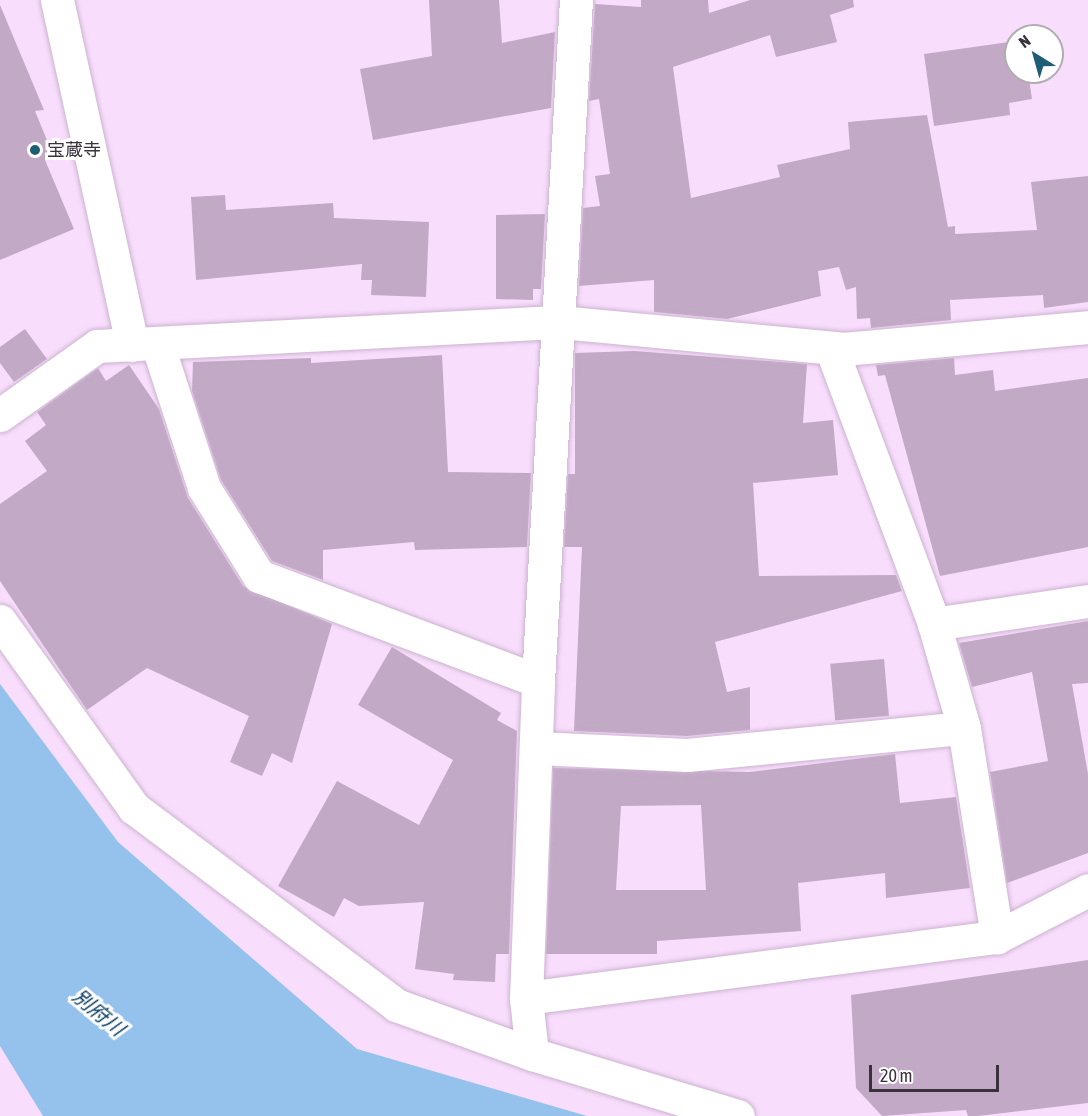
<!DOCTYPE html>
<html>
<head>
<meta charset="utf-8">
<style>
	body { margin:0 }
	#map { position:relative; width:1088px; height:1116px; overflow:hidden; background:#f8defc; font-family:"Asap Condensed","Noto Sans JP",sans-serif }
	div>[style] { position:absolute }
	.water>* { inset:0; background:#95c2ed }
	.building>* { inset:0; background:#c2a9c6; transform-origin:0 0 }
	.roads { filter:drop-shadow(0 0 2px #ccb3d0) drop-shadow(0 0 2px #ccb3d0) }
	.minor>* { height:33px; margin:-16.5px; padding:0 16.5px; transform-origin:16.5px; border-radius:16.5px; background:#fff }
	.dots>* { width:16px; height:16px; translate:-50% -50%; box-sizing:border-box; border:3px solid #fff; border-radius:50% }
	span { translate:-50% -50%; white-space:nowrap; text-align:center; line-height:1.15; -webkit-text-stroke:6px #fff; paint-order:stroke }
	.poi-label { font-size:18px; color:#3b313c }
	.left { translate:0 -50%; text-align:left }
	.water-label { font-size:20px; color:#063a61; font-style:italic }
	.north { position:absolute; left:1004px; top:24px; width:60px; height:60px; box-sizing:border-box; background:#fff; border:2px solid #b1adb1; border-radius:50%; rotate:323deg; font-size:16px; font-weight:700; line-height:24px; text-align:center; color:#3b313c }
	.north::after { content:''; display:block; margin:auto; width:21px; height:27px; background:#1e5e74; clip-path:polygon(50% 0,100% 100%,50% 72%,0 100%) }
	.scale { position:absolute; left:869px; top:1065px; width:130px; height:27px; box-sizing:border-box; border:3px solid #3b313c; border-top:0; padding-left:8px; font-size:18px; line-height:21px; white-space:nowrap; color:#3b313c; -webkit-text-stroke:4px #fff; paint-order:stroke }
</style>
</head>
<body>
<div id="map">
	<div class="water">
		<div style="clip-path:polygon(0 684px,118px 842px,357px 1049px,587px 1116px,43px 1116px,0 1046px)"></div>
	</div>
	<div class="building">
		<div style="clip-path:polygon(429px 0,499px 0,502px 43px,555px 32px,551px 108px,373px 140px,360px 69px,432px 56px)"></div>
		<div style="clip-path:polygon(641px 0,708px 0,709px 13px,750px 0,853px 0,854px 7px,830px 15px,837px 42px,776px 57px,770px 35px,673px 67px,691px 198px,780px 177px,777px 165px,850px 149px,848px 122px,927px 115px,948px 227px,955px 226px,955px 234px,1037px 230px,1031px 182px,1088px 176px,1088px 302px,1044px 308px,1043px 295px,950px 300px,951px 320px,871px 328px,870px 318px,857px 319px,856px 287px,846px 290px,839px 267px,818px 271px,821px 296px,727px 319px,654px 312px,654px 280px,579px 286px,583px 208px,600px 206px,595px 176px,610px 174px,599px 99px,589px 101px,595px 4px,641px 7px)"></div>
		<div style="clip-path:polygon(0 5px,44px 110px,35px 111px,54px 157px,45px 160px,74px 229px,0 260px)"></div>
		<div style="clip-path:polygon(1016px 41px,1016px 72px,1028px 72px,1032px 99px,1009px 103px,1010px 115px,934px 126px,924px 54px)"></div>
		<div style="clip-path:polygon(225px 195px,226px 210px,333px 203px,334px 218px,429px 222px,426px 297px,371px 295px,372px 280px,361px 280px,362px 264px,196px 280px,191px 197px)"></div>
		<div style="clip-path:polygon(545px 214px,541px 289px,533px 289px,533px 300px,496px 299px,496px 215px)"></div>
		<div style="clip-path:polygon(25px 329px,47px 359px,14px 382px,0 363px,0 347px)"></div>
		<div style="clip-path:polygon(634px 351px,807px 364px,803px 423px,833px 420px,838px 475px,753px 483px,759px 576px,896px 575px,902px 591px,715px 642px,727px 692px,750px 687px,750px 730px,687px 736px,574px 731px,582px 547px,564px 547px,568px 474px,575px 474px,575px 353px)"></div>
		<div style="clip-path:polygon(442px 355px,448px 472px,531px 473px,527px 547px,415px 550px,414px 542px,323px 550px,323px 580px,272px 561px,221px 480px,192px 391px,193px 362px,311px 358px,311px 363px)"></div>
		<div style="clip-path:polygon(954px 358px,955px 375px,993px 370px,995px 391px,1088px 378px,1088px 547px,940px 576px,885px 375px,878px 376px,876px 365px)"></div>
		<div style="clip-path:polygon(129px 365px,159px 409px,188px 498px,243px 586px,332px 624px,292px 763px,272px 753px,262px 776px,230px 762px,249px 716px,147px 668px,87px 710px,0 581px,0 504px,47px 471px,25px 441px,46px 425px,37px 412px,98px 368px,106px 381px)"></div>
		<div style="clip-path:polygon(1088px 621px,1088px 683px,1072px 684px,1088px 774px,1088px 853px,1007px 883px,990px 772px,1048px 761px,1032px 672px,972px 687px,959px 643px)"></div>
		<div style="clip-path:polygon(392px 647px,501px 713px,497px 720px,517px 731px,509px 954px,496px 954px,495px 982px,453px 980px,454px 974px,415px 969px,424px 902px,359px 906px,344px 898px,334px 917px,278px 886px,337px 781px,419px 825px,453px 760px,358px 705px)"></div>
		<div style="left:884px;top:659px;width:57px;height:54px;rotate:85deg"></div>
		<div style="clip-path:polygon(evenodd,895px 754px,900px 803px,956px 797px,970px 888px,886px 898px,885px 873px,798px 883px,801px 931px,657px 941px,657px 954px,546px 954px,553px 768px,750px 772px,895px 754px,701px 805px,706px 890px,616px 890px,621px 806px,701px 805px)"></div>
		<div style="clip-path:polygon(1088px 960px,1088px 1103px,978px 1116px,968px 1116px,966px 1110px,882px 1116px,856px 1088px,851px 995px)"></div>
	</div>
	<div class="roads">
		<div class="minor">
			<div style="left:57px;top:0;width:353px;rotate:77.7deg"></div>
			<div style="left:157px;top:343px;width:152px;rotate:72deg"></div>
			<div style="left:204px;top:488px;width:104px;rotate:58deg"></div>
			<div style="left:259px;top:576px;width:298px;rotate:20.6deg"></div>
			<div style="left:831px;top:348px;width:295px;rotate:69.5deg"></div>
			<div style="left:934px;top:624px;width:108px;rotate:73.9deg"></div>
			<div style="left:964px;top:728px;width:212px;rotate:81deg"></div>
			<div style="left:0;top:415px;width:119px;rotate:-35.4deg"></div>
			<div style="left:97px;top:346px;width:464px;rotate:-3deg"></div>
			<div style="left:560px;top:322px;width:284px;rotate:5.4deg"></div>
			<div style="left:843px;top:349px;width:246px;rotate:-5.1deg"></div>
			<div style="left:0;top:621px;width:230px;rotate:54.4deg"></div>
			<div style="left:134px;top:808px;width:328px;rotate:36.9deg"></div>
			<div style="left:396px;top:1005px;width:145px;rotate:19.8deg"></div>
			<div style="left:532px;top:1054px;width:215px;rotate:16.8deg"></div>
			<div style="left:934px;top:624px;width:156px;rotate:-8.5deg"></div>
			<div style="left:537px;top:748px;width:150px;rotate:2.7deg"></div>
			<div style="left:687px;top:755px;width:278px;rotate:-5.6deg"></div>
			<div style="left:526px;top:998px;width:475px;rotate:-7.4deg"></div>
			<div style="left:997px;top:937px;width:102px;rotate:-27.3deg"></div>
			<div style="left:532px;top:1054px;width:56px;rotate:-96.1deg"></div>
			<div style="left:526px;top:998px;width:317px;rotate:-87.8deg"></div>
			<div style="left:538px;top:681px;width:682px;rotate:-86.81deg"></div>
		</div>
	</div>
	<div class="dots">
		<div style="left:35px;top:150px;background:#1e5e74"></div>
	</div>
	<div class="poi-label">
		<span class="left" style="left:47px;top:150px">宝蔵寺</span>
	</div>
	<div class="water-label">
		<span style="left:99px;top:1012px;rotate:40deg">別府川</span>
	</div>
	<div class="north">N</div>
	<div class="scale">20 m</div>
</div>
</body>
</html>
